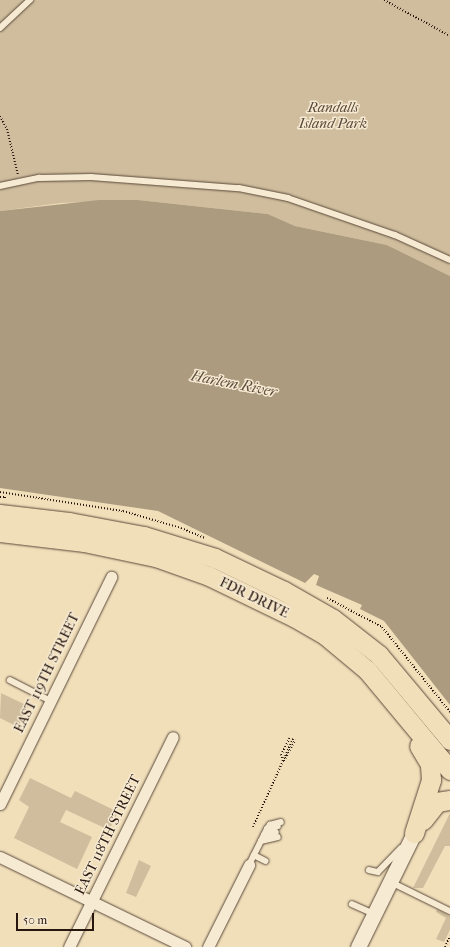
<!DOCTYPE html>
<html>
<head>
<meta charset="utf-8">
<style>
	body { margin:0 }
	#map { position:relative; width:450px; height:947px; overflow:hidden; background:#f1dfba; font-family:"IM FELL French Canon",serif }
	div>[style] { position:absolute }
	.green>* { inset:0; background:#cfbd9d }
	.water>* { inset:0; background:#ad9b80 }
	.path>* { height:2px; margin-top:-1px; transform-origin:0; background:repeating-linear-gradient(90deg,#28170f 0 1px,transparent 0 3px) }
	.roads { filter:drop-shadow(0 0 1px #5a493a) drop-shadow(0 0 1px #5a493a) }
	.lane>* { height:5.5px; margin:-2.75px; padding:0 2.75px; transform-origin:2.75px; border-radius:2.75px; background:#f6ead2 }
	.street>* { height:11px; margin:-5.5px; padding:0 5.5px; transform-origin:5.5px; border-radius:5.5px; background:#f6ead2 }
	.secondary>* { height:15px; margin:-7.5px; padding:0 7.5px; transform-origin:7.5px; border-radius:7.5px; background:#f6ead2 }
	.highway>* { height:19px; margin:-9.5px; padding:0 9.5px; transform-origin:9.5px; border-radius:9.5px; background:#f1dfba }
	span { translate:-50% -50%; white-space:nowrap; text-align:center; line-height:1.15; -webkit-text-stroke:3px #f6ead2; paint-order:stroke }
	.park-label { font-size:14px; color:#5a493a; font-style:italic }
	.street-label { font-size:14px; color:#28170f }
	.water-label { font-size:15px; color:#5d4c3c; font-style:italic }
	.scale { position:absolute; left:16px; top:913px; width:78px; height:18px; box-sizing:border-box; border:2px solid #28170f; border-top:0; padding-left:5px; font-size:12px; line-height:14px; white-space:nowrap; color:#28170f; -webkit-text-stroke:3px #f6ead2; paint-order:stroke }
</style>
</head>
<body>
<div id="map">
	<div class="green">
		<div style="clip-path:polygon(0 0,450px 0,450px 276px,387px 245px,295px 226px,268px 214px,138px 200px,61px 203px,0 211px)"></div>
		<div style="clip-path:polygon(1px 693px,28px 706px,18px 727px,0 718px)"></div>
		<div style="clip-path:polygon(30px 778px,71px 798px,75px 791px,118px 812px,109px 830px,66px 810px,60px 822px,92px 837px,77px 869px,14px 838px,29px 807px,19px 800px)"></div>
		<div style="clip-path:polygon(450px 813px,450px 846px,445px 846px,423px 888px,413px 888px)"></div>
		<div style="clip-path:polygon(139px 860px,151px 866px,136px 897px,126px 893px)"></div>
		<div style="clip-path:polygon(437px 909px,450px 916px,450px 930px,444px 942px,436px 939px,446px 918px,436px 912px)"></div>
	</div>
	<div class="water">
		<div style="clip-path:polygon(99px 200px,138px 200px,268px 214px,295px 226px,387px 245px,450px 276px,450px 705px,384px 621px,360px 609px,362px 605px,316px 585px,319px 576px,314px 574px,305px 583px,158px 511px,0 488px,0 211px)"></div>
	</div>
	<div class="path">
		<div style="left:384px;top:0;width:75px;rotate:28.6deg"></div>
		<div style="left:0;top:116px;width:15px;rotate:62deg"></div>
		<div style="left:7px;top:129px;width:47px;rotate:76.6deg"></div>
		<div style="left:0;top:492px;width:124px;rotate:8.8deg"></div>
		<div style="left:123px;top:511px;width:60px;rotate:16.3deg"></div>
		<div style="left:181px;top:528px;width:25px;rotate:23deg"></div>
		<div style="left:0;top:497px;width:5px"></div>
		<div style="left:5px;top:497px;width:3px;rotate:90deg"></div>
		<div style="left:327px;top:598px;width:62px;rotate:27.8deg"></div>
		<div style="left:382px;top:627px;width:109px;rotate:51.3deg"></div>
		<div style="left:283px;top:761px;width:6px;rotate:-108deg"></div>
		<div style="left:281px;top:755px;width:20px;rotate:-63deg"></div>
		<div style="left:284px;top:761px;width:24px;rotate:-62deg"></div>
		<div style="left:253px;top:827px;width:97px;rotate:-65.6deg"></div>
		<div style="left:445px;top:947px;width:12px;rotate:-66deg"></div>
	</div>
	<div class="roads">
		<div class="lane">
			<div style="left:0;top:28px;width:41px;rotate:-43deg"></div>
			<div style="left:0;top:186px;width:40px;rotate:-12deg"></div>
			<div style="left:39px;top:178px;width:52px;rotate:-1.1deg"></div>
			<div style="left:91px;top:177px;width:148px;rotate:4.3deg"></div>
			<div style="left:239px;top:188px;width:50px;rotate:11.5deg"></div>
			<div style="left:288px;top:198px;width:113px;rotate:19.1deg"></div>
			<div style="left:395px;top:235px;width:60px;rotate:24.4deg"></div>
			<div style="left:10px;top:680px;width:46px;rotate:27.1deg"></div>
			<div style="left:267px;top:829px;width:11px;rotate:-15deg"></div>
			<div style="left:264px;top:835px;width:12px;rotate:-14deg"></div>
			<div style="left:261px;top:841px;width:17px;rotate:-13deg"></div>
			<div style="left:254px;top:855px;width:13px;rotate:27deg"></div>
			<div style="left:249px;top:865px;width:40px;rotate:-63.4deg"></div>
			<div style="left:267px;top:829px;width:5px;rotate:-53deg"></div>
			<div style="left:270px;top:825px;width:11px;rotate:-15deg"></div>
			<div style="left:369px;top:870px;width:9px;rotate:13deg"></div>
			<div style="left:378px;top:872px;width:33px;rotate:-46deg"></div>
			<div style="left:391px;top:882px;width:66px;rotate:26.2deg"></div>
			<div style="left:352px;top:904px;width:24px;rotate:24deg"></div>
		</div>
		<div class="street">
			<div style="left:0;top:804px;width:253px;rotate:-63.9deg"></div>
			<div style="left:0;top:857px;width:206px;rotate:25.9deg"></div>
			<div style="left:69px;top:947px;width:234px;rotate:-63.7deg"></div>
			<div style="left:208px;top:947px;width:92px;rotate:-63.4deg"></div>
		</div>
		<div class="secondary">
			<div style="left:358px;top:947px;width:127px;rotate:-63.8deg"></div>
		</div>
		<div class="highway">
			<div style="left:0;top:514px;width:69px;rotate:6.6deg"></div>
			<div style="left:69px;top:522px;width:76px;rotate:10.6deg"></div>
			<div style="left:144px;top:536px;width:74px;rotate:17.2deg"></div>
			<div style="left:215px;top:558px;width:76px;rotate:25.6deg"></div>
			<div style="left:284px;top:591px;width:56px;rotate:29.7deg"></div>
			<div style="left:333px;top:619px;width:58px;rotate:38deg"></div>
			<div style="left:379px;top:655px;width:111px;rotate:50.1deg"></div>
			<div style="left:0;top:532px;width:85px;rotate:6.8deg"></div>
			<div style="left:84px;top:542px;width:74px;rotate:11.8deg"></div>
			<div style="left:156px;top:557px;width:56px;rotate:19.7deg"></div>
			<div style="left:209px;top:576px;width:94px;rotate:25.8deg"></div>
			<div style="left:294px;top:617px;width:36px;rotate:30deg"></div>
			<div style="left:325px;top:635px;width:55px;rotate:39.8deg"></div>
			<div style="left:367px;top:670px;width:130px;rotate:50.3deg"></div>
			<div style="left:423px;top:820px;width:23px;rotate:-52deg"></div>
			<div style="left:437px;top:802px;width:13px;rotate:-9deg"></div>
			<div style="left:414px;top:833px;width:56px;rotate:-72.2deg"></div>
			<div style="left:431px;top:780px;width:16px;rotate:-94deg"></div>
			<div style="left:430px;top:764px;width:21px;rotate:-121deg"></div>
		</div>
	</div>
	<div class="park-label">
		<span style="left:333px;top:116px">Randalls<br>Island Park</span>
	</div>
	<div class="street-label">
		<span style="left:254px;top:598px;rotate:26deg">FDR DRIVE</span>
		<span style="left:47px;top:673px;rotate:-64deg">EAST 119TH STREET</span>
		<span style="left:108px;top:835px;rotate:-64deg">EAST 118TH STREET</span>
	</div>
	<div class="water-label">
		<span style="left:234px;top:384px;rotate:11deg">Harlem River</span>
	</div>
	<div class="scale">50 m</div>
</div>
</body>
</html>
